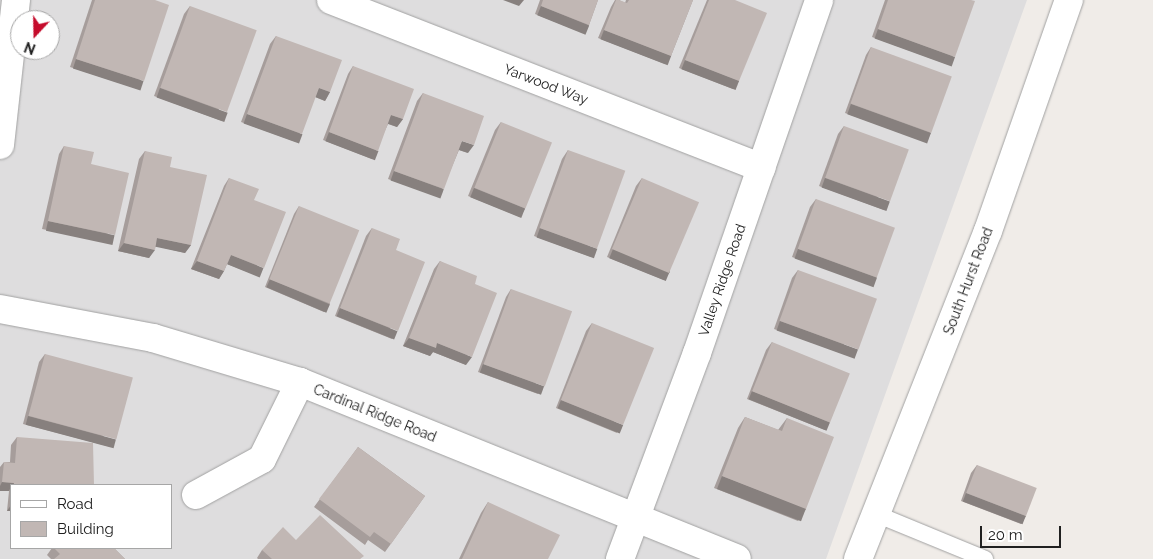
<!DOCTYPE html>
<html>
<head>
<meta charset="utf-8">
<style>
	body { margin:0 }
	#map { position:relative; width:1153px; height:559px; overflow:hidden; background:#f0ece8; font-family:Raleway,sans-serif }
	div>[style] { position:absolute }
	.residential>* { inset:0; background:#deddde }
	.roads { filter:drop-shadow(0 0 1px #a1a1a1) drop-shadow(0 0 1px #a1a1a1) }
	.service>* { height:16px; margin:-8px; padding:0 8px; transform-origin:8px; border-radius:8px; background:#fff }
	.minor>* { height:28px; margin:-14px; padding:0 14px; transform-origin:14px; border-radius:14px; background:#fff }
	.wall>* { inset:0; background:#a69d9b }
	.shaded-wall>* { inset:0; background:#87807e; transform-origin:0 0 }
	.building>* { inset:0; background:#c1b7b4; transform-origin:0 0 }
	span { translate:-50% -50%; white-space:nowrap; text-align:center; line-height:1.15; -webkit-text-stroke:4px #fff; paint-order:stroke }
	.street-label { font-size:14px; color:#202020 }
	.legend { position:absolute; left:10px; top:484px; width:162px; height:65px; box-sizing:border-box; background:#fff; border:1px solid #a6a6a6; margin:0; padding:6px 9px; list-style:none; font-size:15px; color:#202020 }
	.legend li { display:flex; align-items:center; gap:10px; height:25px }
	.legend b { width:25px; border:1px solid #a6a6a6 }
	.north { position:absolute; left:10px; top:10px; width:50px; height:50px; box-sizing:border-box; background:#fff; border:1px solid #a6a6a6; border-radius:50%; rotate:201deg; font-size:14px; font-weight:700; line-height:20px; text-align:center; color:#202020 }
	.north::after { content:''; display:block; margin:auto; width:18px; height:22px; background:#c50c2c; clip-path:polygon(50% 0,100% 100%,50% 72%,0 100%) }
	.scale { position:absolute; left:980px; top:526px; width:81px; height:22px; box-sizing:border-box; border:2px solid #202020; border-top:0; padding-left:6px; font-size:15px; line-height:18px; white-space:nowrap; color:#202020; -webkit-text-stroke:4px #fff; paint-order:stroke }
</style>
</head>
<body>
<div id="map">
	<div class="residential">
		<div style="clip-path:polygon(evenodd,0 0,1027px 0,826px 559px,0 559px,0 0,20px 20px,50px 20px,50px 50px,20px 50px,20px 20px,0 0,11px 485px,171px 485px,171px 548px,11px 548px,11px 485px)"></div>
	</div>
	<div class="roads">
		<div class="service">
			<div style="left:876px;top:514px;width:118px;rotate:22.4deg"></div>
		</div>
		<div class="minor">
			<div style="left:331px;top:0;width:462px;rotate:21.3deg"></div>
			<div style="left:0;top:145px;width:146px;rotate:-83.7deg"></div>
			<div style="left:0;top:309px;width:156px;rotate:10.7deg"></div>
			<div style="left:153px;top:338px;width:153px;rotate:16.7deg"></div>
			<div style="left:300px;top:382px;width:471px;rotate:22deg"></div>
			<div style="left:196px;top:495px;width:75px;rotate:-28.6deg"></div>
			<div style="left:262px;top:459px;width:86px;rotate:-63.7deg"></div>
			<div style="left:620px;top:559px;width:220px;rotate:-69.5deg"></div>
			<div style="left:697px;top:353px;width:373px;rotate:-70.9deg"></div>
			<div style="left:858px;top:559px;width:353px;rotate:-68.4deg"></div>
			<div style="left:988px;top:231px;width:245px;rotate:-70.7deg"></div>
		</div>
	</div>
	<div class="wall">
		<div style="clip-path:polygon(92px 0,155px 0,138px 89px,70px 67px)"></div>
		<div style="clip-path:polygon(540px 0,598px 0,589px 25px,583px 33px,535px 14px)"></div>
		<div style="clip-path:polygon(615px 0,619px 0,625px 3px,626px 0,693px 0,671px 56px,665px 64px,598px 38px,611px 7px)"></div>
		<div style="clip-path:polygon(707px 0,735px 0,739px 81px,733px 89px,679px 68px)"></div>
		<div style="clip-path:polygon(885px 0,971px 0,949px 65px,872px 37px)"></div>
		<div style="clip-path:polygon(190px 6px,222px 121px,154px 96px,184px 14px)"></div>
		<div style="clip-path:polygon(276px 36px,330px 92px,325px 101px,315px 97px,296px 142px,241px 122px,270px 44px)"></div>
		<div style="clip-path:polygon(871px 47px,931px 133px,926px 142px,845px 113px,866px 55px)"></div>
		<div style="clip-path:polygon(353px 66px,403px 119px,397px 127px,388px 124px,372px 159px,323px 140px,348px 74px)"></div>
		<div style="clip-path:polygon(423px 93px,468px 153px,459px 150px,439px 197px,388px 179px,417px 101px)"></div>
		<div style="clip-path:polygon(501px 122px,525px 209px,520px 217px,468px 196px,495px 130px)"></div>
		<div style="clip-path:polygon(844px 126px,884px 210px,819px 186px,838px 134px)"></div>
		<div style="clip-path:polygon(64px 146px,91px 164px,110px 243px,42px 229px,59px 154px)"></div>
		<div style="clip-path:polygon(568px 150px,591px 257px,534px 236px,562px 159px)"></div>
		<div style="clip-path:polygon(145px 151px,170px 167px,191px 245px,185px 253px,156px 246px,149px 258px,118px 251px,139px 159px)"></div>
		<div style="clip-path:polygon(229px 178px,254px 200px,258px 276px,227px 264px,224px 271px,219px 279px,191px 269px,224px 186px)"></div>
		<div style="clip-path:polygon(642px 178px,670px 272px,664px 280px,607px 257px,636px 186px)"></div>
		<div style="clip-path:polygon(816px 199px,877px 277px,871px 285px,792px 257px,810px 207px)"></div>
		<div style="clip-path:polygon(299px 206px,330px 304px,324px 312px,265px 287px,294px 214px)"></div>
		<div style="clip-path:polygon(372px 228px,392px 339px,335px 316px,366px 236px)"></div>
		<div style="clip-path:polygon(440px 261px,475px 284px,466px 365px,433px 352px,430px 356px,403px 346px,434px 269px)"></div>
		<div style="clip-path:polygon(798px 270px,852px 357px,774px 329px,792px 278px)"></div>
		<div style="clip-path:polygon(511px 289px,538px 394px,478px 372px,506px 297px)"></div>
		<div style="clip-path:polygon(592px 323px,617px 433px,556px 408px,586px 331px)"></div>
		<div style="clip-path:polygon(772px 342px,830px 422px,825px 430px,747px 399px,766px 350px)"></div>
		<div style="clip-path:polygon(45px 354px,111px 447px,23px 424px,39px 362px)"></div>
		<div style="clip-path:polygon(745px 417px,778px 430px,787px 418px,806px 509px,798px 521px,714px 488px,738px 428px)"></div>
		<div style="clip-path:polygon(17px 437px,94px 485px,11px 485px,11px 511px,7px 511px,9px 491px,0 491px,0 467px,4px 462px,10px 462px,11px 445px)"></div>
		<div style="clip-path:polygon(358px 447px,425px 496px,385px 552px,368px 540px,365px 545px,314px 507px)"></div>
		<div style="clip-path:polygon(977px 465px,1026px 516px,1021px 524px,961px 501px,971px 473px)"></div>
		<div style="clip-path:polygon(488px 502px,548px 559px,459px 559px,481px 513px)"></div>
		<div style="clip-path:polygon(296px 540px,361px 559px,258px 559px,257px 558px,262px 550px)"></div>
		<div style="clip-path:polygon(52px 548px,114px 548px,125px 559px,51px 559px,47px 555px)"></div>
	</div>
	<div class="shaded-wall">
		<div style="clip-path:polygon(503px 0,524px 0,519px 6px)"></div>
		<div style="left:541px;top:6px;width:52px;height:10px;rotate:22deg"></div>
		<div style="left:878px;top:29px;width:82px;height:10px;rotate:20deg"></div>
		<div style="left:604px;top:30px;width:72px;height:10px;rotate:21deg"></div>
		<div style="left:76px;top:59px;width:71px;height:10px;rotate:18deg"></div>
		<div style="left:685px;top:60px;width:58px;height:10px;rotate:21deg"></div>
		<div style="left:160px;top:88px;width:72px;height:10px;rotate:20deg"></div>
		<div style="clip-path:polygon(319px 88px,330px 92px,325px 101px,313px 96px)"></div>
		<div style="left:851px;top:104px;width:85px;height:11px;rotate:20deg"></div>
		<div style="left:247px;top:114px;width:59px;height:10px;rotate:20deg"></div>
		<div style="clip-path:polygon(391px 115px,403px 119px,397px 127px,386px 123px)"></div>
		<div style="left:329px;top:132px;width:53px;height:10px;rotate:21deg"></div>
		<div style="clip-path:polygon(462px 141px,474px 145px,468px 153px,456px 149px)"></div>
		<div style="left:394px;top:171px;width:53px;height:10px;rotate:20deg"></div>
		<div style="left:825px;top:178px;width:69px;height:10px;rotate:20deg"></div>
		<div style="left:474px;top:188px;width:55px;height:10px;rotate:22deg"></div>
		<div style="left:48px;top:221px;width:68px;height:10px;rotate:12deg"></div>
		<div style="left:540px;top:228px;width:61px;height:10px;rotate:20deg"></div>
		<div style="clip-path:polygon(157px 238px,191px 245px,185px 253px,152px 246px)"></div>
		<div style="clip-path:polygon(124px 243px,155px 250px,149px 258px,118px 251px)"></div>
		<div style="left:613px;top:249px;width:61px;height:10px;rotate:22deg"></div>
		<div style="left:798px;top:249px;width:84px;height:10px;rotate:20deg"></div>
		<div style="left:231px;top:255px;width:35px;height:10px;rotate:22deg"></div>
		<div style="clip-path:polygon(197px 261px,224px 271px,219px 279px,191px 269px)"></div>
		<div style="left:270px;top:279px;width:65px;height:9px;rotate:23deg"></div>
		<div style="left:340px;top:308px;width:62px;height:9px;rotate:22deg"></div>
		<div style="left:780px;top:321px;width:83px;height:10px;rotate:20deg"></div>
		<div style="clip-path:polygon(409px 338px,437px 343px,472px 357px,466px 365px,433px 352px,430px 356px,403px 346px)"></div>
		<div style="left:483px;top:364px;width:65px;height:9px;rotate:20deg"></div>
		<div style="left:752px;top:391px;width:84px;height:9px;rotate:22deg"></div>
		<div style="left:561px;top:400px;width:67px;height:9px;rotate:22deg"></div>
		<div style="left:28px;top:416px;width:91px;height:9px;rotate:15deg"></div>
		<div style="left:722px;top:476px;width:90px;height:14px;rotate:21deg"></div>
		<div style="clip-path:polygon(2px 482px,14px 483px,13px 485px,11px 485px,11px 487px,9px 491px,0 491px,0 486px)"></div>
		<div style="left:966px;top:493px;width:64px;height:9px;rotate:21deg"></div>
		<div style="clip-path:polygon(11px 505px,11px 511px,7px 511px)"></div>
	</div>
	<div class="building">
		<div style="clip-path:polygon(95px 0,155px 0,169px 5px,144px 81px,76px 59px)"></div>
		<div style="clip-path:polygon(543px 0,598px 0,589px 25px,541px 6px)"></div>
		<div style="clip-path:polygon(616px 0,619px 0,627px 3px,629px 0,693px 0,671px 56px,604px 30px)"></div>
		<div style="clip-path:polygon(709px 0,735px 0,767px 13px,739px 81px,685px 60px)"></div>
		<div style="clip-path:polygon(888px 0,971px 0,975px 1px,955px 57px,878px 29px)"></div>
		<div style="left:190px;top:6px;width:71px;height:87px;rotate:20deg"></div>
		<div style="clip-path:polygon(276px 36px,342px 60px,330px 92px,319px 88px,302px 134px,247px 114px)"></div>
		<div style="left:871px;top:47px;width:86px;height:60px;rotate:20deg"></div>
		<div style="clip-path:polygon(353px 66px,414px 89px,403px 119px,391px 115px,378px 151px,329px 132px)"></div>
		<div style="clip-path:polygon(423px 93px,484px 116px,474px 145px,462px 141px,444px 189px,394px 171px)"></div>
		<div style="left:501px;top:122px;width:55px;height:71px;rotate:22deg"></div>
		<div style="left:844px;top:126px;width:69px;height:55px;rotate:20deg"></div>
		<div style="clip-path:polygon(64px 146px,94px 152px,91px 164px,129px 173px,115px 235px,48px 221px)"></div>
		<div style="left:568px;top:150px;width:61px;height:83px;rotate:20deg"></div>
		<div style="clip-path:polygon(145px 151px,172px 157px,170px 167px,207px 175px,191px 245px,157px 238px,155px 250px,124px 243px)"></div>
		<div style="clip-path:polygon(229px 178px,259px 189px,254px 200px,286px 212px,264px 268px,231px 255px,224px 271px,197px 261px)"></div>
		<div style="left:642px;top:178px;width:62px;height:77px;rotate:23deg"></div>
		<div style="left:816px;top:199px;width:84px;height:53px;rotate:20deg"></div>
		<div style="left:299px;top:206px;width:65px;height:79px;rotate:22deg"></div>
		<div style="clip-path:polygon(372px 228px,400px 239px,396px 250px,425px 262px,398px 331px,340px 308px)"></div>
		<div style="clip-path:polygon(440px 261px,477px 276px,475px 284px,497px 293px,472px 357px,437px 343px,436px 348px,409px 338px)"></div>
		<div style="left:798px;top:270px;width:84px;height:54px;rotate:20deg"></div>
		<div style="left:511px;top:289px;width:65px;height:80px;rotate:20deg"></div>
		<div style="left:592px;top:323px;width:67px;height:83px;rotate:22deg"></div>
		<div style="left:772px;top:342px;width:84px;height:53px;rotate:22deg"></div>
		<div style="left:45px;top:354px;width:91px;height:64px;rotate:15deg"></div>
		<div style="clip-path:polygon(745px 417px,782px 431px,787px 418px,834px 437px,806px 509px,722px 476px)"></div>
		<div style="clip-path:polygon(17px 437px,93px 443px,94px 485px,14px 485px,14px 483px,2px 482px,4px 462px,15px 463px)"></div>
		<div style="clip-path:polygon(358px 447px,425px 496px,391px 544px,374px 532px,370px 537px,319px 499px)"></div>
		<div style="left:977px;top:465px;width:64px;height:30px;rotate:21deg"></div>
		<div style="clip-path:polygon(488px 502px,560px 535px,548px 559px,462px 559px)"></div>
		<div style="clip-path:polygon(320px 515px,364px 556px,360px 559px,272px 559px,262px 550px,283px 527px,296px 540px)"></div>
		<div style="clip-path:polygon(54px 548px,114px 548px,125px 559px,54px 559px,60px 554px)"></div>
	</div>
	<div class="street-label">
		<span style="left:546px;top:84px;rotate:21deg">Yarwood Way</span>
		<span style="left:722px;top:280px;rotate:-71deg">Valley Ridge Road</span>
		<span style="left:968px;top:281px;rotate:-69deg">South Hurst Road</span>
		<span style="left:375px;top:413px;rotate:22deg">Cardinal Ridge Road</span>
	</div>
	<ul class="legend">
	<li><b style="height:6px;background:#fff"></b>Road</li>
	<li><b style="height:14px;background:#c1b7b4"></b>Building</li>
	</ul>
	<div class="north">N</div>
	<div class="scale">20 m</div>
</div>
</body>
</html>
